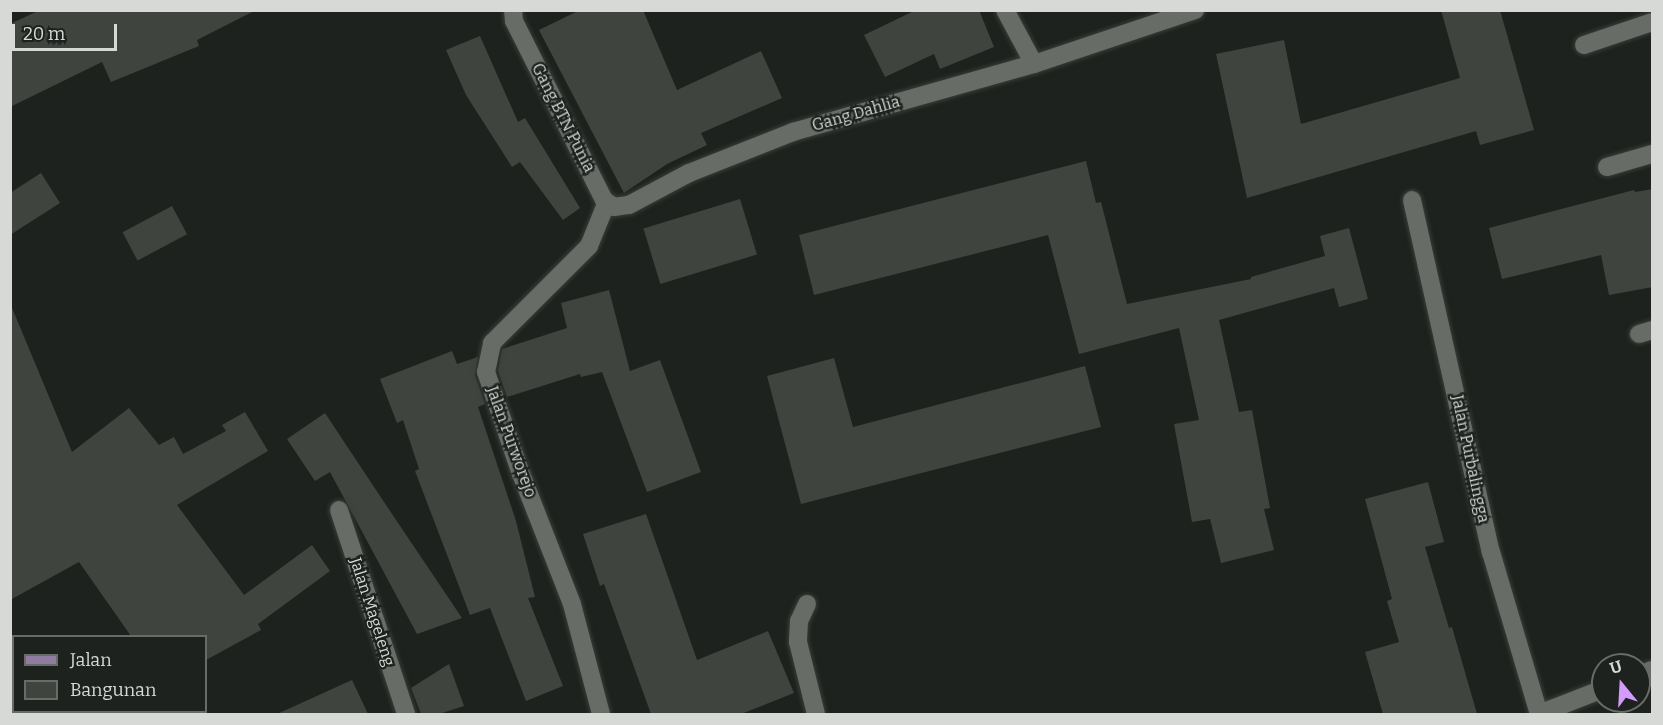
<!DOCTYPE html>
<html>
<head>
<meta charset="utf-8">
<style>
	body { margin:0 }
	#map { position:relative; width:1663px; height:725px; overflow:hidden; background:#1e221e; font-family:Bitter,serif }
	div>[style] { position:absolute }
	.building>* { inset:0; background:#3f443f; transform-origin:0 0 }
	.roads { filter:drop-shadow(0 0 2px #3a3d3a) drop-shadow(0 0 2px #3a3d3a) }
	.minor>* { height:18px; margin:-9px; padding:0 9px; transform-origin:9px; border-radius:9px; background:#676c67 }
	.major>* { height:18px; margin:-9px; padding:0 9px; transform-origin:9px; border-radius:9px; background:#907ca1 }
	span { translate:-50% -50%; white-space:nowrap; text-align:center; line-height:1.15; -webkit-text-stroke:4.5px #1e221e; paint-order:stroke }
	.street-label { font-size:16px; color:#d7d9d7 }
	.frame { position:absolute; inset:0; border:12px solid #d7d9d7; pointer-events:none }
	.legend { position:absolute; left:12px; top:635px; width:195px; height:78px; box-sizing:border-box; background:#1e221e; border:2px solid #686b68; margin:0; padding:8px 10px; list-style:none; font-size:18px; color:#d7d9d7 }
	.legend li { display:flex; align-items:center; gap:12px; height:30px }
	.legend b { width:30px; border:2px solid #686b68 }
	.north { position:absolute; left:1591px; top:653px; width:60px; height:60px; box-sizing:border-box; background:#1e221e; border:2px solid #686b68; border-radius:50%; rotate:342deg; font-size:16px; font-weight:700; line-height:24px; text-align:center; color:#d7d9d7 }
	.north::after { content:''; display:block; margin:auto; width:21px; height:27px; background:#d39cfc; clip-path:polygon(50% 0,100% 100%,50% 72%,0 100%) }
	.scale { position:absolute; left:12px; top:24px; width:105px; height:27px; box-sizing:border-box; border:3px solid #d7d9d7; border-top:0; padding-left:8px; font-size:18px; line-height:21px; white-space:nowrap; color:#d7d9d7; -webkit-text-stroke:4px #1e221e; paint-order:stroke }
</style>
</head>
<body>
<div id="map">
	<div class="building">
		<div style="clip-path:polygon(40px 10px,256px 10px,197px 40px,199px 46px,111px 82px,102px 62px,10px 107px,10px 24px)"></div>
		<div style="clip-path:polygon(580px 10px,643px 10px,677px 90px,761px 51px,782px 98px,701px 133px,707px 145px,667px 164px,624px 193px,539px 30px)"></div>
		<div style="clip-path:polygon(916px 10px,979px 10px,994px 47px,940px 69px,934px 54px,885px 77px,864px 35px)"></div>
		<div style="clip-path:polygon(1441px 10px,1500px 10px,1534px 130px,1480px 145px,1476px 131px,1247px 198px,1216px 54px,1284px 40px,1301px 124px,1460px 78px)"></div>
		<div style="clip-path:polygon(480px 36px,518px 122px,525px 118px,580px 208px,563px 220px,520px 162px,512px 167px,466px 95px,446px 50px)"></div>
		<div style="clip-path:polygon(1086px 161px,1096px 203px,1101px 202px,1127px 304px,1251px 279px,1251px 277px,1325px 256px,1320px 236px,1349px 228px,1368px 299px,1339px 307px,1334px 288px,1219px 320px,1239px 412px,1252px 410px,1270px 508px,1264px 509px,1274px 550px,1221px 563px,1210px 519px,1192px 522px,1174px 424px,1199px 420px,1179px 328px,1079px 354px,1048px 235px,814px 295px,799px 235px)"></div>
		<div style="clip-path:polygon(41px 173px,60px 203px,10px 235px,10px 193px)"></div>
		<div style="clip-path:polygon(1653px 189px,1653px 287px,1609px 295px,1601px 255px,1502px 279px,1489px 228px,1634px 190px,1635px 192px)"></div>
		<div style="left:740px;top:199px;width:58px;height:101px;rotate:73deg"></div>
		<div style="left:172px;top:206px;width:32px;height:56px;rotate:62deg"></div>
		<div style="clip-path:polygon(609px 290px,630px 371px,660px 360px,701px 472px,647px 492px,602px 372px,581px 377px,580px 374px,507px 397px,498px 371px,502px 349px,567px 328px,561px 303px)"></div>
		<div style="clip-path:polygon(10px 303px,72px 452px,129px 408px,159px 445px,174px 437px,183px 454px,226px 431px,222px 425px,245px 412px,268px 451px,177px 505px,244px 595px,312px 545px,330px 571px,258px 624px,261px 630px,206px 660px,206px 636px,131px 636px,79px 562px,10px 600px)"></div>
		<div style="clip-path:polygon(452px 351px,457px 364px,478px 357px,475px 375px,485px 404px,478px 407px,516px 521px,535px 597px,528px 598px,563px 686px,526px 701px,490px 608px,470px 615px,415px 471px,419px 469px,403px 420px,397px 423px,380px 379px)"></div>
		<div style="clip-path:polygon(834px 358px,853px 427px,1085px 366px,1101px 427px,801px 504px,767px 376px)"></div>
		<div style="clip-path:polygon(325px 413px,384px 502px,462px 618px,417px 634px,330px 472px,315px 481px,287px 439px)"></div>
		<div style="clip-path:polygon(1428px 482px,1444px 542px,1425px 547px,1449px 628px,1452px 627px,1477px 714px,1383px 714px,1365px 652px,1399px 642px,1387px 601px,1392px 599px,1365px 499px)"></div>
		<div style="clip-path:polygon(646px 514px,697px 660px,768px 631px,794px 693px,741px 714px,651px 714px,604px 584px,600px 586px,583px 534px)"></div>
		<div style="clip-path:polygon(449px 664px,464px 706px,439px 714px,421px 714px,411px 688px)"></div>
		<div style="clip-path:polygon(352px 680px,368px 714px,277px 714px)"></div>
	</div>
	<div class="roads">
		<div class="minor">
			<div style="left:513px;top:10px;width:11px;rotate:85deg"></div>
			<div style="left:514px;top:21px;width:200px;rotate:63.3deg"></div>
			<div style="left:604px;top:200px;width:12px;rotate:35deg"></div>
			<div style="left:614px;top:207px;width:15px;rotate:-8deg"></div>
			<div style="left:629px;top:205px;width:68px;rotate:-28.1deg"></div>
			<div style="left:689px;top:173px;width:112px;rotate:-21.5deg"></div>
			<div style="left:793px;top:132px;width:250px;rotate:-15.8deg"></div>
			<div style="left:1034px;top:64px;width:61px;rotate:-118.2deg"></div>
			<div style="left:1584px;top:45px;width:72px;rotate:-18.7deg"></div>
			<div style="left:1034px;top:64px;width:170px;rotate:-18.5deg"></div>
			<div style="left:1607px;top:167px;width:47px;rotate:-16.1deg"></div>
			<div style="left:1412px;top:200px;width:361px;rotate:77.4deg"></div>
			<div style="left:1491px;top:552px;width:169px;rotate:73.5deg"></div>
			<div style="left:1639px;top:334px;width:14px;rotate:-17deg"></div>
			<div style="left:339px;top:510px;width:215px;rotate:71.8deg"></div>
			<div style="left:807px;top:604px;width:19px;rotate:115deg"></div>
			<div style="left:799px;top:621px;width:21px;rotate:93deg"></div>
			<div style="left:798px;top:642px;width:74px;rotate:76deg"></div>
			<div style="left:1639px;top:675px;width:14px;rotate:-21deg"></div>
			<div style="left:601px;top:714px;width:114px;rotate:-104.8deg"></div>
			<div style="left:572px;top:604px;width:140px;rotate:-111.4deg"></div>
			<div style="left:521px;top:474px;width:108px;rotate:-108.9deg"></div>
			<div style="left:486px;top:372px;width:30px;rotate:-78deg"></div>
			<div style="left:492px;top:343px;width:137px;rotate:-45deg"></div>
			<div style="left:589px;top:246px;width:45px;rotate:-68deg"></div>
			<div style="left:1539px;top:714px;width:69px;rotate:-21.3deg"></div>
		</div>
		<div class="major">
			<div style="left:10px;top:701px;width:7px;rotate:56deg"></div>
		</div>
	</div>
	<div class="street-label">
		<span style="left:856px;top:114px;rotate:-16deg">Gang Dahlia</span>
		<span style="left:563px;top:118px;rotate:63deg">Gang BTN Punia</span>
		<span style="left:511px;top:442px;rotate:70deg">Jalan Purworejo</span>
		<span style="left:1470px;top:459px;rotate:78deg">Jalan Purbalingga</span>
		<span style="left:372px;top:612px;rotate:72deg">Jalan Mageleng</span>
	</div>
	<div class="frame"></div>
	<ul class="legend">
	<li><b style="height:8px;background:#907ca1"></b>Jalan</li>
	<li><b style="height:16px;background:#3f443f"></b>Bangunan</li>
	</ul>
	<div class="north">U</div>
	<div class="scale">20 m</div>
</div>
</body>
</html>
